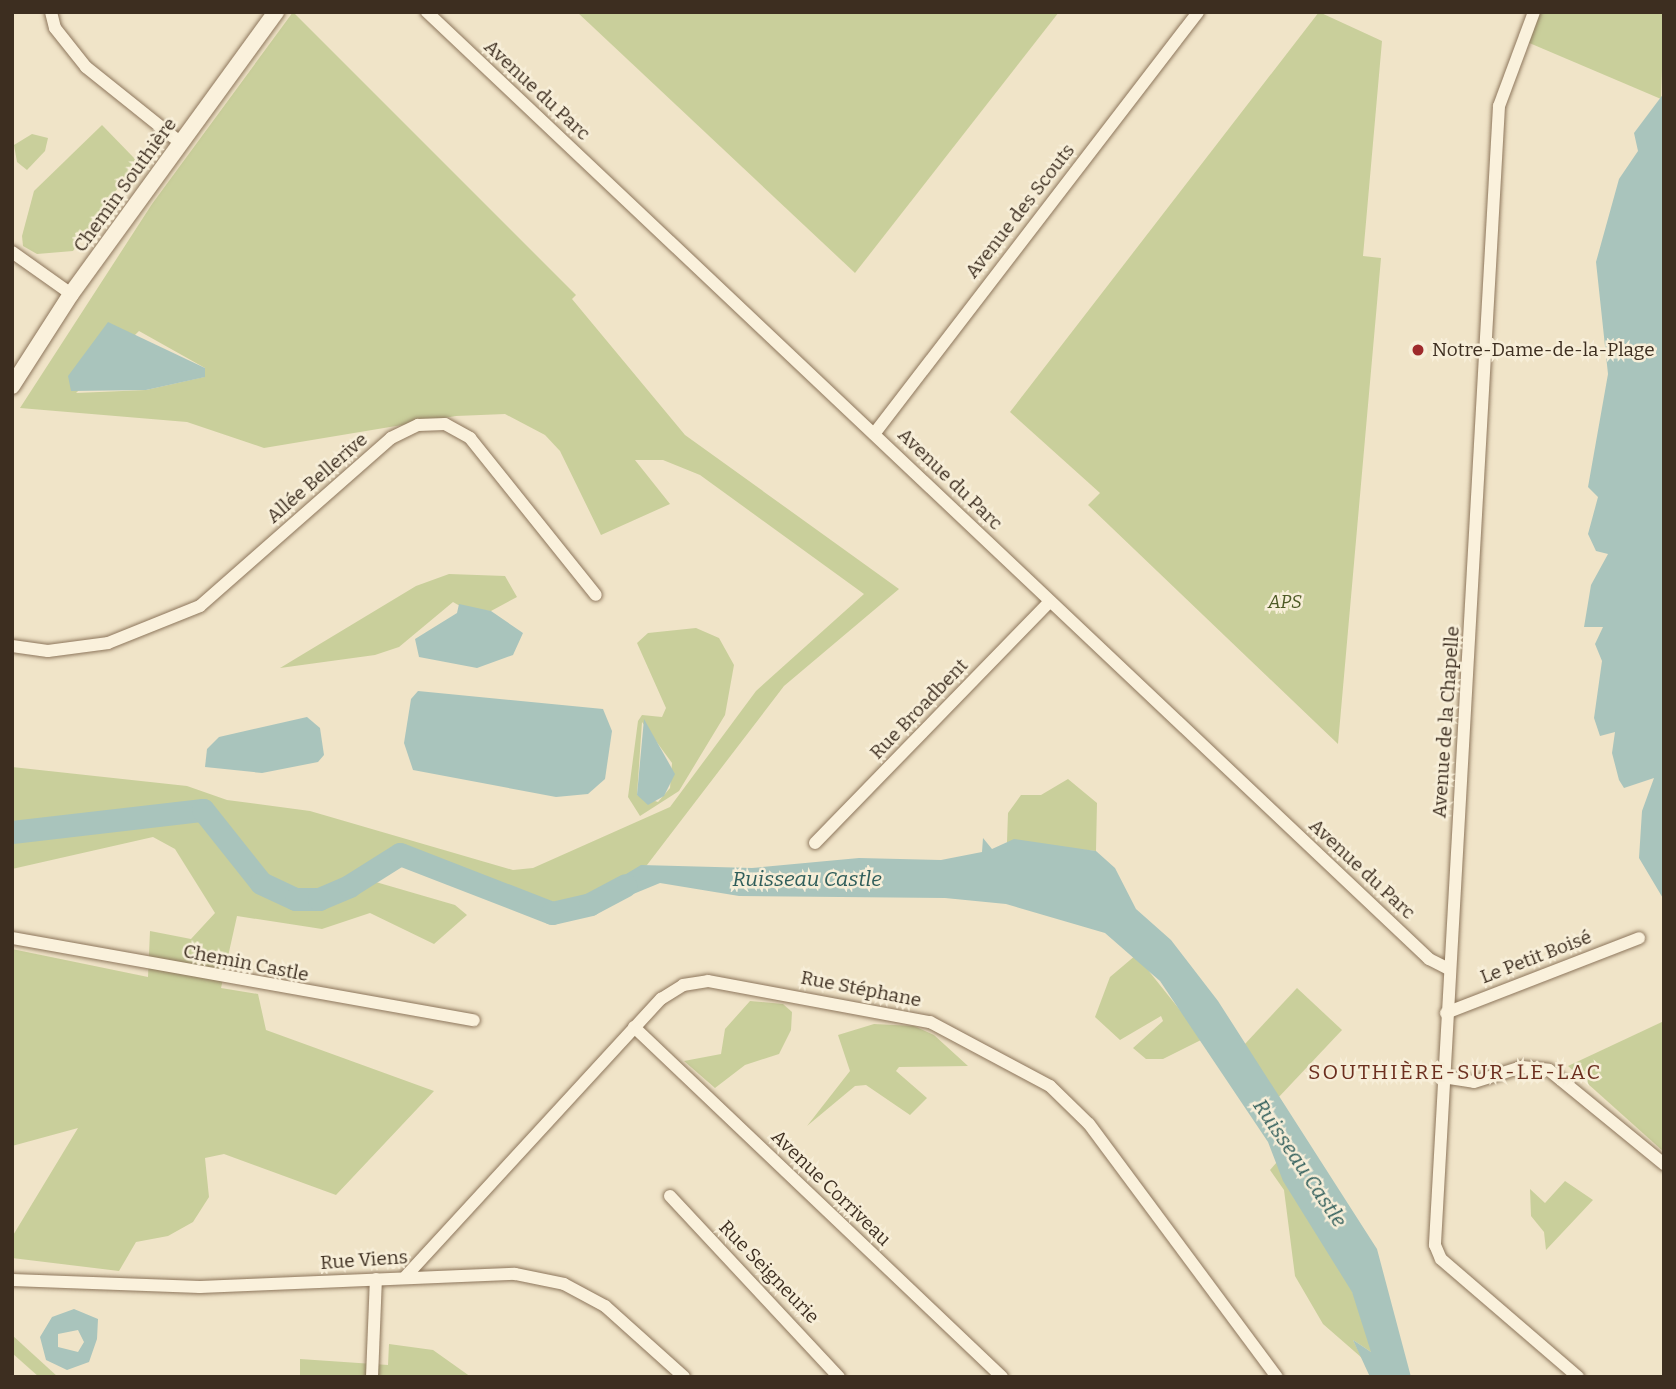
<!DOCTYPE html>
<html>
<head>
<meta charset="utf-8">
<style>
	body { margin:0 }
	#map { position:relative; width:1676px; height:1389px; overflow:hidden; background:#f0e4c8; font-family:Bitter,serif }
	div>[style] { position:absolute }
	.green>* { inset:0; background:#c9cf9b }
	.water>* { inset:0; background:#a9c4bc }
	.river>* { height:23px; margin:-11.5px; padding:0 11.5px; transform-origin:11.5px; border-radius:11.5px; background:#a9c4bc }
	.roads { filter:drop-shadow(0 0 2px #8d765c) drop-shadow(0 0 2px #8d765c) }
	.minor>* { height:12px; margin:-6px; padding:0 6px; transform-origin:6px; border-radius:6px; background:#faf1dc }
	.tertiary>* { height:16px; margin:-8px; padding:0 8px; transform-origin:8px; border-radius:8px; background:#faf1dc }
	.dots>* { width:19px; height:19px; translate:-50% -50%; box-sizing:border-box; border:4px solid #f7eed8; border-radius:50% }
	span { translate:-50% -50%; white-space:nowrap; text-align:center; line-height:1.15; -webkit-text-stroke:5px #f7eed8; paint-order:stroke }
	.street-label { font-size:19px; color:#3d2e20 }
	.poi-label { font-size:19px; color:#3d2e20 }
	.left { translate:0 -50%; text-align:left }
	.park-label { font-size:19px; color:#4d5a26; font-style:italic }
	.water-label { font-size:21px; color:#2f5d5a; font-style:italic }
	.neighbourhood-label { font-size:21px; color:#6b2e1e; letter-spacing:2px }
	.frame { position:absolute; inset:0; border:14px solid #3d2e20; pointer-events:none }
</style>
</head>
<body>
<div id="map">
	<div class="green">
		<div style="clip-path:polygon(evenodd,293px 12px,576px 295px,572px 299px,685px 435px,899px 589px,784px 686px,647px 865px,601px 888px,591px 904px,552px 913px,522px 907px,414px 855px,400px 854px,362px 878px,455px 905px,467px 915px,434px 944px,370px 913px,322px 929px,237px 916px,221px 988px,258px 994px,266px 1030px,434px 1091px,336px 1195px,224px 1154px,205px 1158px,209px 1197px,193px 1222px,168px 1236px,136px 1242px,119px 1271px,12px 1258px,12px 1237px,78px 1128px,12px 1146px,12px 949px,148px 977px,150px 931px,191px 939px,215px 913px,175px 849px,153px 837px,12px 869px,12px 767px,187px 786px,227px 800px,310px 811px,513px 870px,533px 868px,670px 807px,756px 691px,864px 594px,700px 475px,663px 460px,635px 460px,670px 504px,601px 535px,560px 451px,545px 435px,505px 414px,456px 416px,264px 448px,187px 422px,20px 408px,152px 204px,293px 12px,139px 331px,205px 368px,204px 377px,146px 390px,76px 393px,139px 331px)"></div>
		<div style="clip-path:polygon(577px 12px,1059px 12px,855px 273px)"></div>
		<div style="clip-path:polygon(1319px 12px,1382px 41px,1363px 256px,1381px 258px,1338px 744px,1088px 505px,1100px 493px,1010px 412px)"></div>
		<div style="clip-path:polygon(1540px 12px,1664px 12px,1661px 99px,1527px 42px)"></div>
		<div style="clip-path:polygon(102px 125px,135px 159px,132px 168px,73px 251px,37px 254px,23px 246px,22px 236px,34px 191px)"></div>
		<div style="clip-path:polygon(32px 134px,48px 138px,45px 151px,27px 170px,17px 162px,14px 145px)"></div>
		<div style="clip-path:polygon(449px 574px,505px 576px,517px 597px,491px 611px,467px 610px,453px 602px,399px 647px,375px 655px,280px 668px,416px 586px)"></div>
		<div style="clip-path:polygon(evenodd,696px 628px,719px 638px,734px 665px,725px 715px,679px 791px,640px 816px,628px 797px,638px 721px,642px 715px,662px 717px,666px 708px,637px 643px,648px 633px,696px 628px,642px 722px,672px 763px,670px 788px,658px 802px,637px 795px,642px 722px)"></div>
		<div style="clip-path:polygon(1068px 779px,1097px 803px,1096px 851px,1007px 842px,1008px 813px,1021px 795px,1041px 795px)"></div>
		<div style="clip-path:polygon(1136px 955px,1203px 1039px,1163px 1059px,1146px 1059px,1133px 1048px,1163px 1021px,1161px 1016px,1120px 1040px,1095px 1017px,1110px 977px)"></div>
		<div style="clip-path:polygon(1297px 988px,1342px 1030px,1277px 1099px,1244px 1045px)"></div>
		<div style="clip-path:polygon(750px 1001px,783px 1004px,792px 1012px,791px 1030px,779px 1054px,745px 1065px,715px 1088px,684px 1061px,721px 1054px,725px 1029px)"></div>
		<div style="clip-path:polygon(1664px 1021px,1664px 1152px,1568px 1066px)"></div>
		<div style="clip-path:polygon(874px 1024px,914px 1026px,934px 1035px,968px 1066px,899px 1067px,896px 1071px,927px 1098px,910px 1115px,866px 1085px,855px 1086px,807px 1126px,850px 1071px,838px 1035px)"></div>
		<div style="clip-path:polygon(1277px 1162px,1352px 1291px,1372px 1344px,1371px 1352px,1353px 1340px,1362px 1358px,1323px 1324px,1295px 1276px,1284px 1190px,1270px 1170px)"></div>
		<div style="clip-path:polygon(1565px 1181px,1593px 1200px,1546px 1250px,1544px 1232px,1531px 1216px,1530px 1189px,1545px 1203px)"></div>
		<div style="clip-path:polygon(12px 1335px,58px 1377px,39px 1377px,12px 1353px)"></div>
		<div style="clip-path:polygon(389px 1344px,433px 1350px,471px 1377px,300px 1377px,300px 1359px,388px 1365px)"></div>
	</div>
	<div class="water">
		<div style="clip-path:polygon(1664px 93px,1664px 900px,1639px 858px,1642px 811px,1654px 778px,1624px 788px,1619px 780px,1612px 753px,1615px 732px,1600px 736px,1594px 718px,1602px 661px,1595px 644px,1603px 627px,1584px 627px,1591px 585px,1608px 554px,1596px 551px,1588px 534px,1598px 497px,1588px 487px,1608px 374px,1596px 262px,1619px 179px,1638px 151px,1634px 133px)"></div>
		<div style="clip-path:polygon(108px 322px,205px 368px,205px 377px,146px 390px,71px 391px,68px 376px)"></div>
		<div style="clip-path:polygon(459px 604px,491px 611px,523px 633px,513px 655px,477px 668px,419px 657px,415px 639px,457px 613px)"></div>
		<div style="clip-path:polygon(418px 691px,603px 709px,612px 731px,605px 779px,588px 794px,556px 797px,413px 770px,404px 743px,411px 699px)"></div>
		<div style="clip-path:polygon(307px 717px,320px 728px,324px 755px,318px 762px,262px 773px,205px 767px,207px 749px,219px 737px)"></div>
		<div style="clip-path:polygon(644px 719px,675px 774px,664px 796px,648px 805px,637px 795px)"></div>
		<div style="clip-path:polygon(983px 838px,992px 849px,1014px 839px,1096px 851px,1115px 868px,1136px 909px,1171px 940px,1218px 1001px,1377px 1249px,1411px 1377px,1370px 1377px,1353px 1340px,1371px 1352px,1352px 1292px,1283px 1181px,1268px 1142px,1160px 981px,1105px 933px,1006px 904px,945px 898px,739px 896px,660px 883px,609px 904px,600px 899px,601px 889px,641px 865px,752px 868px,859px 858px,941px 860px,982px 852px)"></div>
		<div style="clip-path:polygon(evenodd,74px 1309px,98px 1319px,97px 1339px,89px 1362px,67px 1370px,46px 1360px,40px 1337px,52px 1317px,74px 1309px,78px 1330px,84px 1342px,78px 1352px,58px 1347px,58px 1334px,78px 1330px)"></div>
	</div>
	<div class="river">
		<div style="left:12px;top:832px;width:192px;rotate:-6.6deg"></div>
		<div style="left:203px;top:810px;width:93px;rotate:51.5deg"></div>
		<div style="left:261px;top:883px;width:38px;rotate:25deg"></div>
		<div style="left:296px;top:899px;width:23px"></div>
		<div style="left:319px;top:899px;width:33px;rotate:-23deg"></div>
		<div style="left:349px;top:886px;width:60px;rotate:-32.1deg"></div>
		<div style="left:400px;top:854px;width:163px;rotate:21.2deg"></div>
		<div style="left:552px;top:913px;width:39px;rotate:-13deg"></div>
		<div style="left:590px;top:904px;width:40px;rotate:-28deg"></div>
	</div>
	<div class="roads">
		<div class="minor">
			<div style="left:51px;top:12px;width:16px;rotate:76deg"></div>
			<div style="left:55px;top:28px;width:50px;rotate:51.5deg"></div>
			<div style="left:86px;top:67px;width:122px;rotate:38.7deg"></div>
			<div style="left:427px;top:12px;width:1379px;rotate:43.38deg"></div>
			<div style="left:1429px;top:959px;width:22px;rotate:27deg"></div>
			<div style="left:1534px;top:12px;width:100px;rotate:110.4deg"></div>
			<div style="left:1499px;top:106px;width:1141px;rotate:93.22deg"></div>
			<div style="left:1435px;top:1245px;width:15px;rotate:67deg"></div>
			<div style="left:1441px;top:1259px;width:181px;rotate:40.7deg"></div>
			<div style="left:12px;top:252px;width:72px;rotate:35.4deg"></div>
			<div style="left:874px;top:434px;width:532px;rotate:-52.48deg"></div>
			<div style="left:12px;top:646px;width:36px;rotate:8deg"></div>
			<div style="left:48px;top:651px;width:61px;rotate:-7.6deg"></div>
			<div style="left:108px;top:643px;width:99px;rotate:-21.9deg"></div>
			<div style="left:200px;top:606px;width:254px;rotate:-41.3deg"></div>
			<div style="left:391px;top:438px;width:30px;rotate:-26deg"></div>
			<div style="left:418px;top:425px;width:27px;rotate:-2deg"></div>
			<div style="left:445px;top:424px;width:29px;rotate:29deg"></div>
			<div style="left:470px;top:438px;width:201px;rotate:51.3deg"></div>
			<div style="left:815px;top:843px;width:337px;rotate:-45.8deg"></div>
			<div style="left:12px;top:938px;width:469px;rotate:10.1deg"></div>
			<div style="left:1446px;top:1013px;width:207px;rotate:-21.2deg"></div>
			<div style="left:634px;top:1027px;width:508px;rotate:43.56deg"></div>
			<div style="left:1443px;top:1077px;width:31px;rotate:9deg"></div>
			<div style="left:1474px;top:1082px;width:50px;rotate:-17.4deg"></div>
			<div style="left:1522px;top:1067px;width:27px;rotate:6deg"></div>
			<div style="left:1549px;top:1070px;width:149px;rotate:39.3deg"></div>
			<div style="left:670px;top:1196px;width:248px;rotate:47deg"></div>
			<div style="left:406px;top:1276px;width:377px;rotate:-47.4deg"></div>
			<div style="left:661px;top:999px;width:26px;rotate:-32deg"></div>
			<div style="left:683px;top:985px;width:25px;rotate:-9deg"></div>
			<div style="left:708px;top:981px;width:226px;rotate:10.5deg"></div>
			<div style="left:930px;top:1022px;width:136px;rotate:28.1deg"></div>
			<div style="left:1050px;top:1086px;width:54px;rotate:44.3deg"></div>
			<div style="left:1089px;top:1124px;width:315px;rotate:53.4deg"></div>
			<div style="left:12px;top:1280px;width:188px;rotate:2.1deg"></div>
			<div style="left:200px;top:1287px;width:315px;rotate:-2.4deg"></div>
			<div style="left:515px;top:1274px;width:50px;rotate:11.5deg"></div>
			<div style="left:564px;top:1284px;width:47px;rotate:28.2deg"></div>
			<div style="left:605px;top:1306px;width:106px;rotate:41.9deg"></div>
			<div style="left:372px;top:1377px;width:98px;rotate:-87.7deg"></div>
		</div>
		<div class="tertiary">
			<div style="left:12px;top:386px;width:109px;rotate:-57.3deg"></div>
			<div style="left:71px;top:294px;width:349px;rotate:-54deg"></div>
		</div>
	</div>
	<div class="dots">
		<div style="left:1418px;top:350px;background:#9e2a2b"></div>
	</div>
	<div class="street-label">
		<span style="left:537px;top:90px;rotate:43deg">Avenue du Parc</span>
		<span style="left:125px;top:185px;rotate:-54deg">Chemin Southière</span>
		<span style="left:1020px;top:211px;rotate:-52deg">Avenue des Scouts</span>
		<span style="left:317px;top:478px;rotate:-41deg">Allée Bellerive</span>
		<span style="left:950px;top:479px;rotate:44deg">Avenue du Parc</span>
		<span style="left:919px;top:709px;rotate:-46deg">Rue Broadbent</span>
		<span style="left:1446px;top:722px;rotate:-86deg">Avenue de la Chapelle</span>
		<span style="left:1362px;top:869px;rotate:43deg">Avenue du Parc</span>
		<span style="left:1536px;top:957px;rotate:-21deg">Le Petit Boisé</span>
		<span style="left:246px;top:963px;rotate:11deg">Chemin Castle</span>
		<span style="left:861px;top:989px;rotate:11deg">Rue Stéphane</span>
		<span style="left:831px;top:1188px;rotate:44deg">Avenue Corriveau</span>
		<span style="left:364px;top:1260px;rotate:-4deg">Rue Viens</span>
		<span style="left:769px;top:1272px;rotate:46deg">Rue Seigneurie</span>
	</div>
	<div class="poi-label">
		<span class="left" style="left:1432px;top:350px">Notre-Dame-de-la-Plage</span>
	</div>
	<div class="park-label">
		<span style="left:1285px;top:602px">APS</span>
	</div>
	<div class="water-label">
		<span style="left:807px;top:879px">Ruisseau Castle</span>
		<span style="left:1300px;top:1163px;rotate:56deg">Ruisseau Castle</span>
	</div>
	<div class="neighbourhood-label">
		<span style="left:1455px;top:1072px">SOUTHIÈRE-SUR-LE-LAC</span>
	</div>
	<div class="frame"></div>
</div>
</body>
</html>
